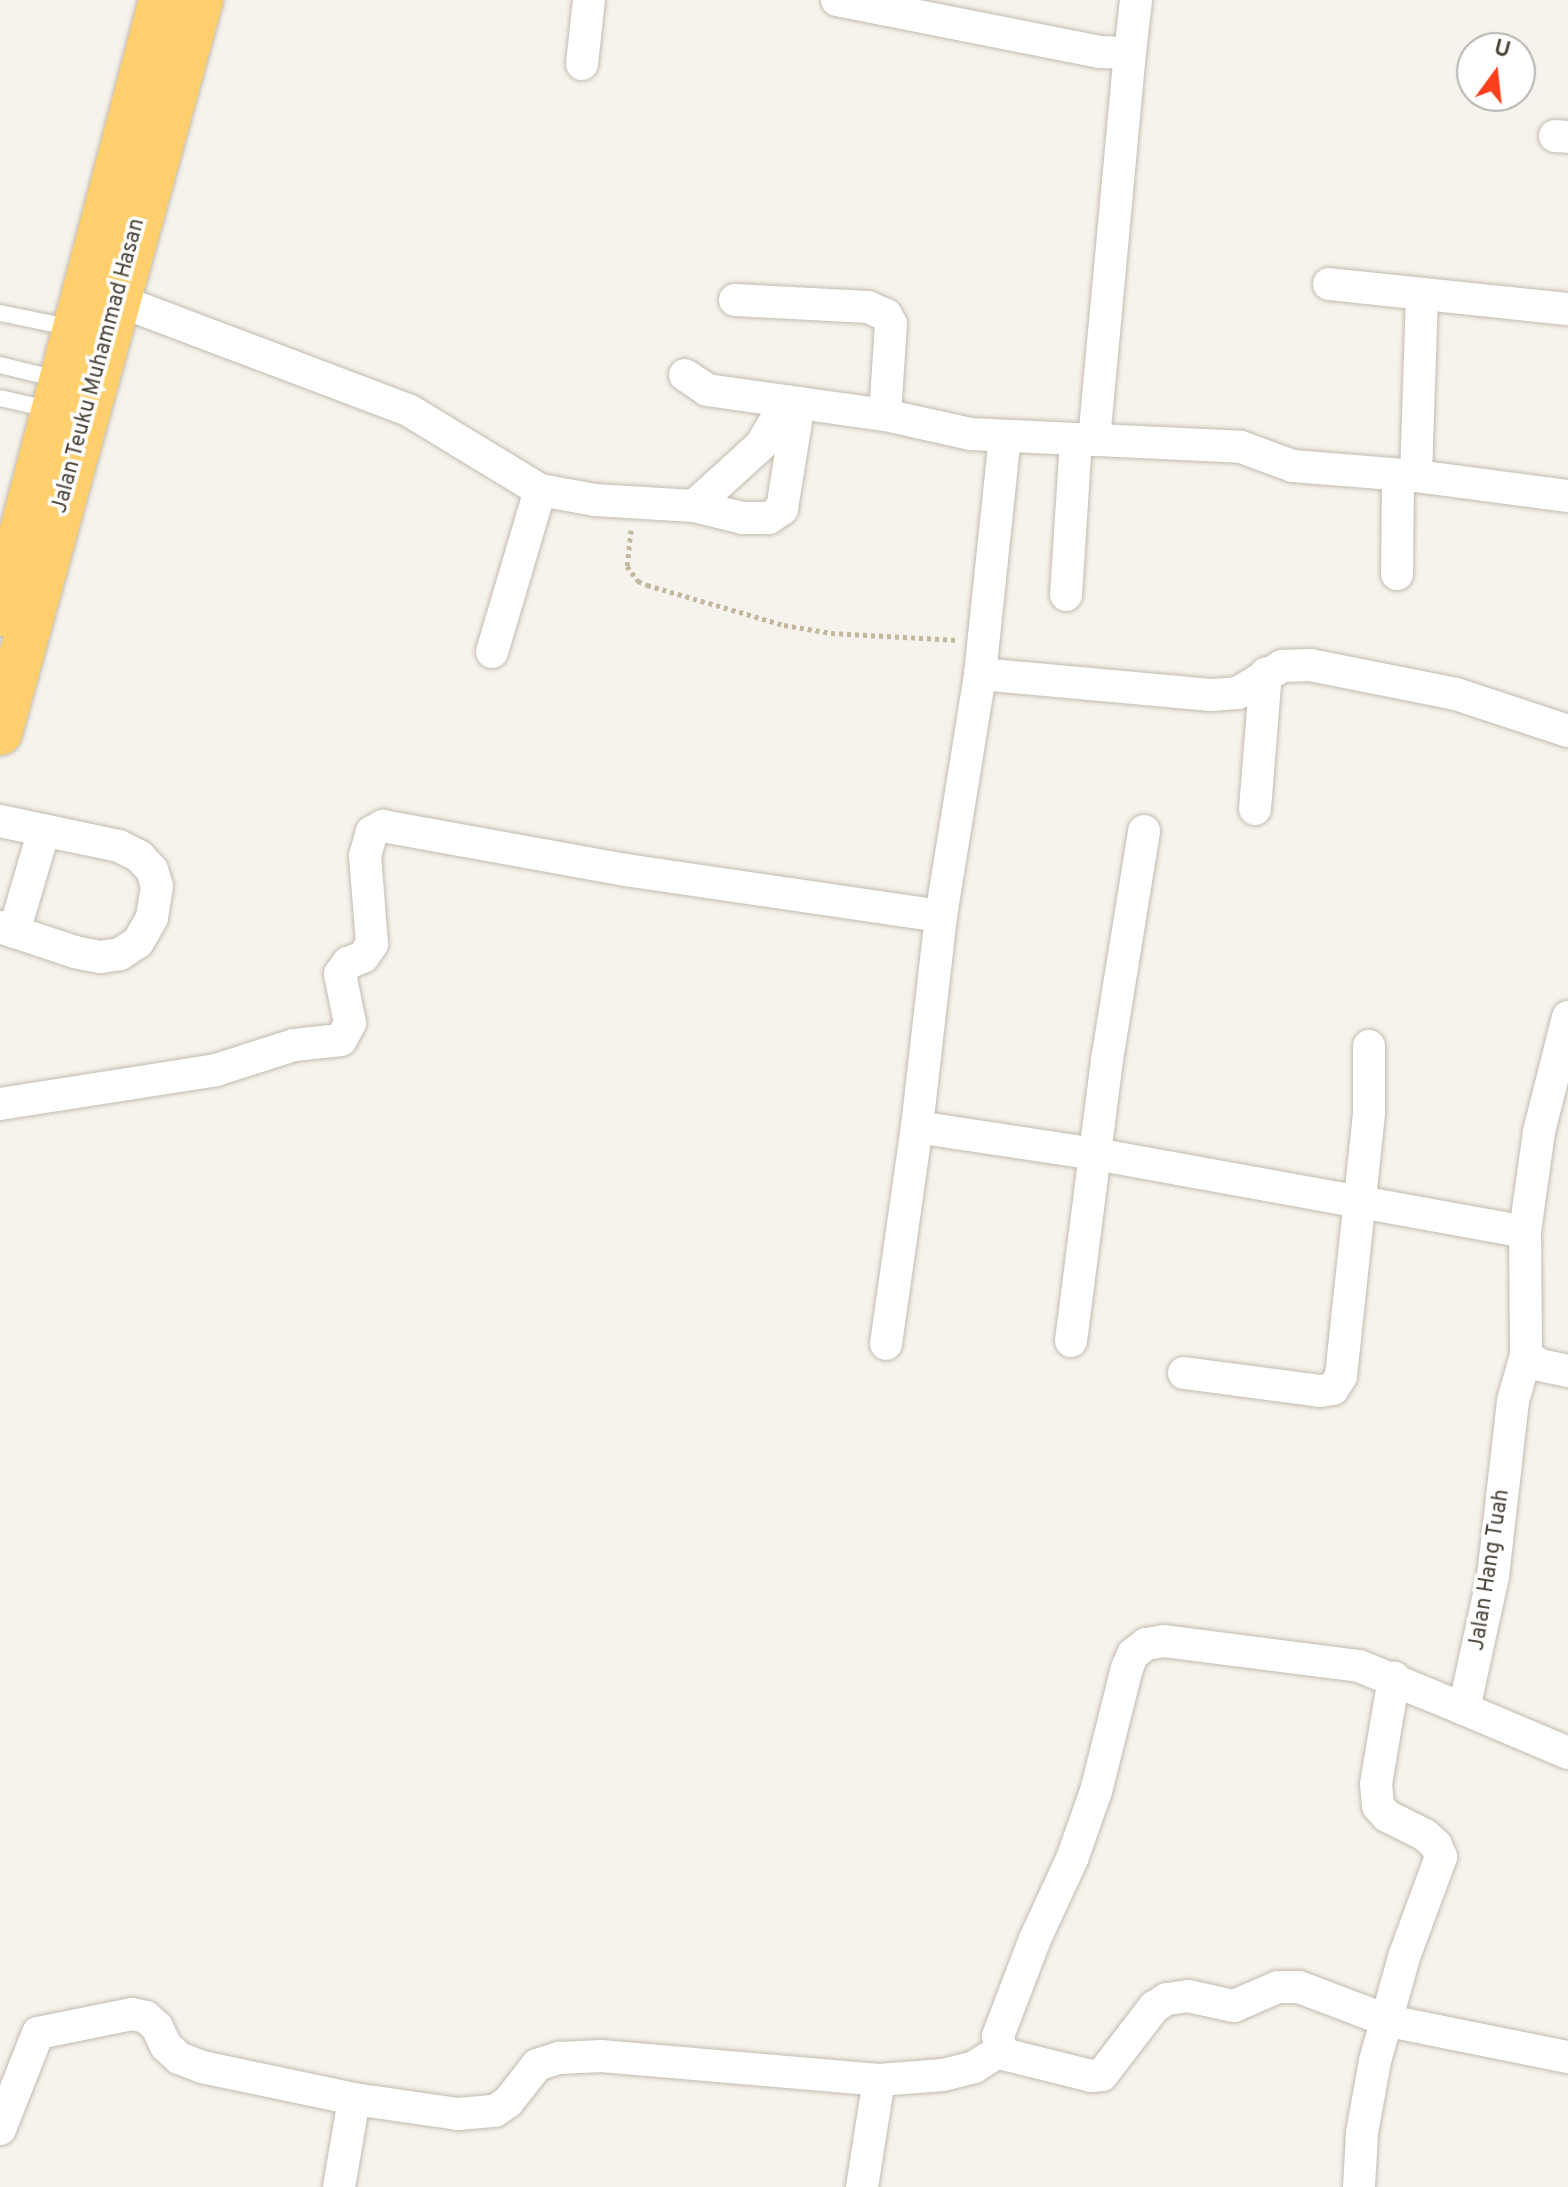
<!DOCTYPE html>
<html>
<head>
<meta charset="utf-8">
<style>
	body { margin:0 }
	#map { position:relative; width:1568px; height:2187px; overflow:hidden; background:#f6f3ec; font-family:Overpass,sans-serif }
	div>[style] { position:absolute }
	.path>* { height:5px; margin-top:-2.5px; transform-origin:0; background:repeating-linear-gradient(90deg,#c4b79f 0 4px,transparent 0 8px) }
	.roads { filter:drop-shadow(0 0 2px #c2bbae) drop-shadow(0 0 2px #c2bbae) }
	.lane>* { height:16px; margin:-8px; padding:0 8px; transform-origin:8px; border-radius:8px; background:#fff }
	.street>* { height:32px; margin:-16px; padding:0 16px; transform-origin:16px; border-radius:16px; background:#fff }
	.highway>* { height:44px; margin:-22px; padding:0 22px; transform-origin:22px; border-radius:22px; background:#ffcf6e }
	span { translate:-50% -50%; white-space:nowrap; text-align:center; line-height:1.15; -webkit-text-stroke:7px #fff; paint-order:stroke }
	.street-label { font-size:22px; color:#4b4439 }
	.north { position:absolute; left:1456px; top:32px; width:80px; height:80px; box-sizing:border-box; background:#fff; border:2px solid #b7b4b0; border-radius:50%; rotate:15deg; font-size:22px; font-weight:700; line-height:32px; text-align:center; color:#4b4439 }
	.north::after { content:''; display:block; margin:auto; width:28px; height:36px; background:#fc3f1d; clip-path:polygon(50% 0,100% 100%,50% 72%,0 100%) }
</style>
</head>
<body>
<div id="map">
	<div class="path">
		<div style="left:631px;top:530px;width:36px;rotate:96deg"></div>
		<div style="left:627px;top:566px;width:19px;rotate:54deg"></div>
		<div style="left:638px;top:581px;width:10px;rotate:24deg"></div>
		<div style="left:647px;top:585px;width:143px;rotate:16.3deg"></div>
		<div style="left:784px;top:625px;width:48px;rotate:9.7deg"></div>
		<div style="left:831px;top:633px;width:127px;rotate:3.2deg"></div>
	</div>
	<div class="roads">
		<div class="lane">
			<div style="left:0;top:313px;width:75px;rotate:11.6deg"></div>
			<div style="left:0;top:365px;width:63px;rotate:13.8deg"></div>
			<div style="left:0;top:398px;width:54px;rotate:12.8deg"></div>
		</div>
		<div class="street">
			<div style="left:837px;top:0;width:268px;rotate:11.2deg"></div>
			<div style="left:1100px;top:52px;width:30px;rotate:2deg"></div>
			<div style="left:1130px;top:53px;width:53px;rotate:-83.5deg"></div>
			<div style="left:582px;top:64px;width:64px;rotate:-83.8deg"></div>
			<div style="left:1555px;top:136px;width:13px;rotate:4deg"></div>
			<div style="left:1329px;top:284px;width:240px;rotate:6deg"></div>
			<div style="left:117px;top:300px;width:313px;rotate:20.7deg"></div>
			<div style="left:410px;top:411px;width:152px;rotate:31.3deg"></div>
			<div style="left:540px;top:490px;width:56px;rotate:10.3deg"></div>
			<div style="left:595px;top:500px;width:99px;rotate:3.5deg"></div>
			<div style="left:694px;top:506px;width:91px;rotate:-42.3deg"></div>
			<div style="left:761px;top:445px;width:51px;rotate:-59.4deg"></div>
			<div style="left:735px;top:300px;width:133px;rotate:3deg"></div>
			<div style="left:868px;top:307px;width:20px;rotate:24deg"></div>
			<div style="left:886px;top:315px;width:10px;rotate:61deg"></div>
			<div style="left:891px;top:324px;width:91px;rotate:93.8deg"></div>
			<div style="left:685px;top:375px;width:27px;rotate:34deg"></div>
			<div style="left:707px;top:390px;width:180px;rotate:8deg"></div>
			<div style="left:885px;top:415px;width:87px;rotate:12.6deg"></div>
			<div style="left:970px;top:434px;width:271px;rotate:2.7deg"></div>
			<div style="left:1241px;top:447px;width:55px;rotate:20.1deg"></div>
			<div style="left:1293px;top:466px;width:123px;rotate:4.6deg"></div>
			<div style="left:1416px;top:476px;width:153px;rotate:7.5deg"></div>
			<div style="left:1094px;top:440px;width:389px;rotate:-84.7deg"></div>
			<div style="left:1416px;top:476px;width:182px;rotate:-88.1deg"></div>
			<div style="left:694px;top:506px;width:50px;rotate:13.8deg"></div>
			<div style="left:743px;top:518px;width:26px"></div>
			<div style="left:769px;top:518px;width:16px;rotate:-35deg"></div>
			<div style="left:782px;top:509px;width:107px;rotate:-80.9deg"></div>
			<div style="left:1397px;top:574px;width:99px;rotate:-89.4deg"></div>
			<div style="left:1066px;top:595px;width:156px;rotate:-86.3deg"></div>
			<div style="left:492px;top:652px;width:169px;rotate:-73.5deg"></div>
			<div style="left:980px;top:674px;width:232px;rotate:5.2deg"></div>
			<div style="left:1211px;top:695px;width:27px;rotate:-4deg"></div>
			<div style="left:1238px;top:693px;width:52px;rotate:-31.5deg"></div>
			<div style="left:1282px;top:666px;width:28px;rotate:-2deg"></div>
			<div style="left:1310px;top:665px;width:149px;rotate:11.2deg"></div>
			<div style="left:1456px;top:694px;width:118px;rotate:18.3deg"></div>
			<div style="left:1255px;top:809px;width:136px;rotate:-85.4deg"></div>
			<div style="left:0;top:821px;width:122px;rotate:11.9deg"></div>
			<div style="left:119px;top:846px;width:22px;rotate:27deg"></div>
			<div style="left:139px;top:856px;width:19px;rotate:47deg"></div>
			<div style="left:152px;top:870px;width:17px;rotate:73deg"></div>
			<div style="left:157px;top:886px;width:32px;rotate:99deg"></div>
			<div style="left:152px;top:918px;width:28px;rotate:120deg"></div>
			<div style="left:138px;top:942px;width:22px;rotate:146deg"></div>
			<div style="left:120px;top:954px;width:20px;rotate:171deg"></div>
			<div style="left:100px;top:957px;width:25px;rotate:-169deg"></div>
			<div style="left:75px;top:952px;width:79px;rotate:-161.6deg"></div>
			<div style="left:941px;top:916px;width:245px;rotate:-80.8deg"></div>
			<div style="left:980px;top:674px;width:237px;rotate:-84deg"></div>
			<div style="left:14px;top:932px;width:106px;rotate:-73.6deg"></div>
			<div style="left:1568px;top:1017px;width:119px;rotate:104.2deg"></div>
			<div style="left:1539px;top:1132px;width:101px;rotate:98deg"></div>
			<div style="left:1525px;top:1232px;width:123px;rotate:89.5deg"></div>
			<div style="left:1526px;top:1355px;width:17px;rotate:36deg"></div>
			<div style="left:1540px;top:1365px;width:29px;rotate:12deg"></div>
			<div style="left:0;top:1104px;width:219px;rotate:-8.9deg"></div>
			<div style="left:216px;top:1070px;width:82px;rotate:-17.8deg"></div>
			<div style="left:294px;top:1045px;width:47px;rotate:-6.1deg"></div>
			<div style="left:341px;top:1040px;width:19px;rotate:-62deg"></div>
			<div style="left:350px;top:1023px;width:50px;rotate:-101.5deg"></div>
			<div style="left:340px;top:974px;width:14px;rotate:-54deg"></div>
			<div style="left:348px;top:963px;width:16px;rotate:-22deg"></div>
			<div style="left:363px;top:957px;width:16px;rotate:-55deg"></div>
			<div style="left:372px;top:944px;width:88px;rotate:-94.5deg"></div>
			<div style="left:365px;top:856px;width:25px;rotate:-74deg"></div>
			<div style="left:372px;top:832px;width:13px;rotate:-29deg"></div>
			<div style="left:383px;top:826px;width:246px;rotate:10.3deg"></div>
			<div style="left:625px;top:870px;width:319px;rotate:8.3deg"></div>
			<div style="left:941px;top:916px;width:212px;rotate:96.5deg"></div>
			<div style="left:917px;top:1127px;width:181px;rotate:8.6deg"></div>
			<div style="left:1096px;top:1154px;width:436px;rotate:10.3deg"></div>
			<div style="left:1071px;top:1341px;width:283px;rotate:-82.7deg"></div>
			<div style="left:1107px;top:1060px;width:232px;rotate:-80.8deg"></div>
			<div style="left:886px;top:1344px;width:219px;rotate:-81.9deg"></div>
			<div style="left:1526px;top:1355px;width:48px;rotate:105.8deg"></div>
			<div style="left:1513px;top:1401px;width:176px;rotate:96.5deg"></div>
			<div style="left:1493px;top:1576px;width:136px;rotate:102.3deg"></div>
			<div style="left:1464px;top:1709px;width:113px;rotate:-157.7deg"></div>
			<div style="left:1359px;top:1666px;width:196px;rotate:-172.7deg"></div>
			<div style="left:1165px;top:1641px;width:19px;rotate:171deg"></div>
			<div style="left:1146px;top:1644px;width:16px;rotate:142deg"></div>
			<div style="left:1133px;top:1654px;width:15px;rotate:113deg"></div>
			<div style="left:1127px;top:1668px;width:127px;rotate:104.1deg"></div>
			<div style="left:1096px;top:1791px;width:72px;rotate:109.4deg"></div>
			<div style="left:1072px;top:1859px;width:88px;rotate:114.8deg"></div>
			<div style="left:1035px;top:1939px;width:104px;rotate:110.9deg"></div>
			<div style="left:998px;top:2036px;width:14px;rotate:78deg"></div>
			<div style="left:1001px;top:2050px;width:8px;rotate:40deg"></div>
			<div style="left:1007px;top:2055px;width:87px;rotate:14deg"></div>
			<div style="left:1091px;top:2076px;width:11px;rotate:-5deg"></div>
			<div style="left:1102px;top:2075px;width:86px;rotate:-52.6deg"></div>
			<div style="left:1154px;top:2007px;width:15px;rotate:-32deg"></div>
			<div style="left:1167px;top:1999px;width:21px;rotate:-8deg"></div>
			<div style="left:1188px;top:1996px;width:47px;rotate:12.3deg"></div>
			<div style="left:1234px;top:2006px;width:48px;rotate:-23.4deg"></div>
			<div style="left:1278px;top:1987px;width:21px"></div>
			<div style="left:1299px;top:1987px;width:96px;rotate:20.7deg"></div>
			<div style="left:1389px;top:2021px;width:183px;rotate:11.4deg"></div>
			<div style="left:1184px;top:1373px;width:137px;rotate:7.5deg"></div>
			<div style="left:1320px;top:1391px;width:13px;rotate:-9deg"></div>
			<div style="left:1333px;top:1389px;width:15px;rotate:-58deg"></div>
			<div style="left:1341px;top:1376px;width:264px;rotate:-83.9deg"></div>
			<div style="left:1369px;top:1113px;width:67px;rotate:-90deg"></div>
			<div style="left:1464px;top:1709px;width:113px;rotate:22.9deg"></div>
			<div style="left:0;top:2129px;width:103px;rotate:-68.4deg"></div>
			<div style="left:38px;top:2033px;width:96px;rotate:-11.4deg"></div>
			<div style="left:132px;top:2014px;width:14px;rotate:12deg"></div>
			<div style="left:146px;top:2017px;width:15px;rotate:42deg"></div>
			<div style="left:157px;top:2027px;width:21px;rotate:65deg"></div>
			<div style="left:166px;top:2046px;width:18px;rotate:43deg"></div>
			<div style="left:179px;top:2058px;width:25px;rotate:21deg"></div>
			<div style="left:202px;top:2067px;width:155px;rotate:11.9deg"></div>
			<div style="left:354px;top:2099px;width:105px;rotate:8.2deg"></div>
			<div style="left:458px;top:2114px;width:37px;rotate:-5deg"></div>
			<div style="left:495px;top:2111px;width:16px;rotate:-35deg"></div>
			<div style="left:508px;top:2102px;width:47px;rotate:-51.9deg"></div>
			<div style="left:537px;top:2065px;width:23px;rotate:-18deg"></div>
			<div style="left:559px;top:2058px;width:42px;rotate:-2.7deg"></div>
			<div style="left:601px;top:2056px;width:279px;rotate:4.9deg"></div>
			<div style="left:879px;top:2080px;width:64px;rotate:-4.5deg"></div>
			<div style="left:943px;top:2075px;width:32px;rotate:-14deg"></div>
			<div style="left:974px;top:2067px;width:32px;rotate:-32deg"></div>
			<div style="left:339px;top:2187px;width:89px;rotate:-80.3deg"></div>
			<div style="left:862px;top:2187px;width:108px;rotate:-81deg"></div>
			<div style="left:1359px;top:2187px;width:54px;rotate:-86.8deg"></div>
			<div style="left:1362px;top:2133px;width:73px;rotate:-79.8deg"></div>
			<div style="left:1375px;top:2061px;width:108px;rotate:-74.4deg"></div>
			<div style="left:1404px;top:1957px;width:107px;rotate:-69.7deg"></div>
			<div style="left:1441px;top:1857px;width:13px;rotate:-113deg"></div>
			<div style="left:1436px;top:1845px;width:15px;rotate:-138deg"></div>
			<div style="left:1425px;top:1835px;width:42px;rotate:-153.4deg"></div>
			<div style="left:1387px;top:1816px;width:13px;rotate:-132deg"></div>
			<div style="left:1378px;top:1806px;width:22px;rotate:-95deg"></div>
			<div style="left:1376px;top:1784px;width:108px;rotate:-80.4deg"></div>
		</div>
		<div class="highway">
			<div style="left:0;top:614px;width:635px;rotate:-75.31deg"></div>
			<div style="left:0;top:733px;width:760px;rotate:-74.67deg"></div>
		</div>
	</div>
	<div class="street-label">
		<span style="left:99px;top:366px;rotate:-75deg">Jalan Teuku Muhammad Hasan</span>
		<span style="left:1490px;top:1570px;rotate:-81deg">Jalan Hang Tuah</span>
	</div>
	<div class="north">U</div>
</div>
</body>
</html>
